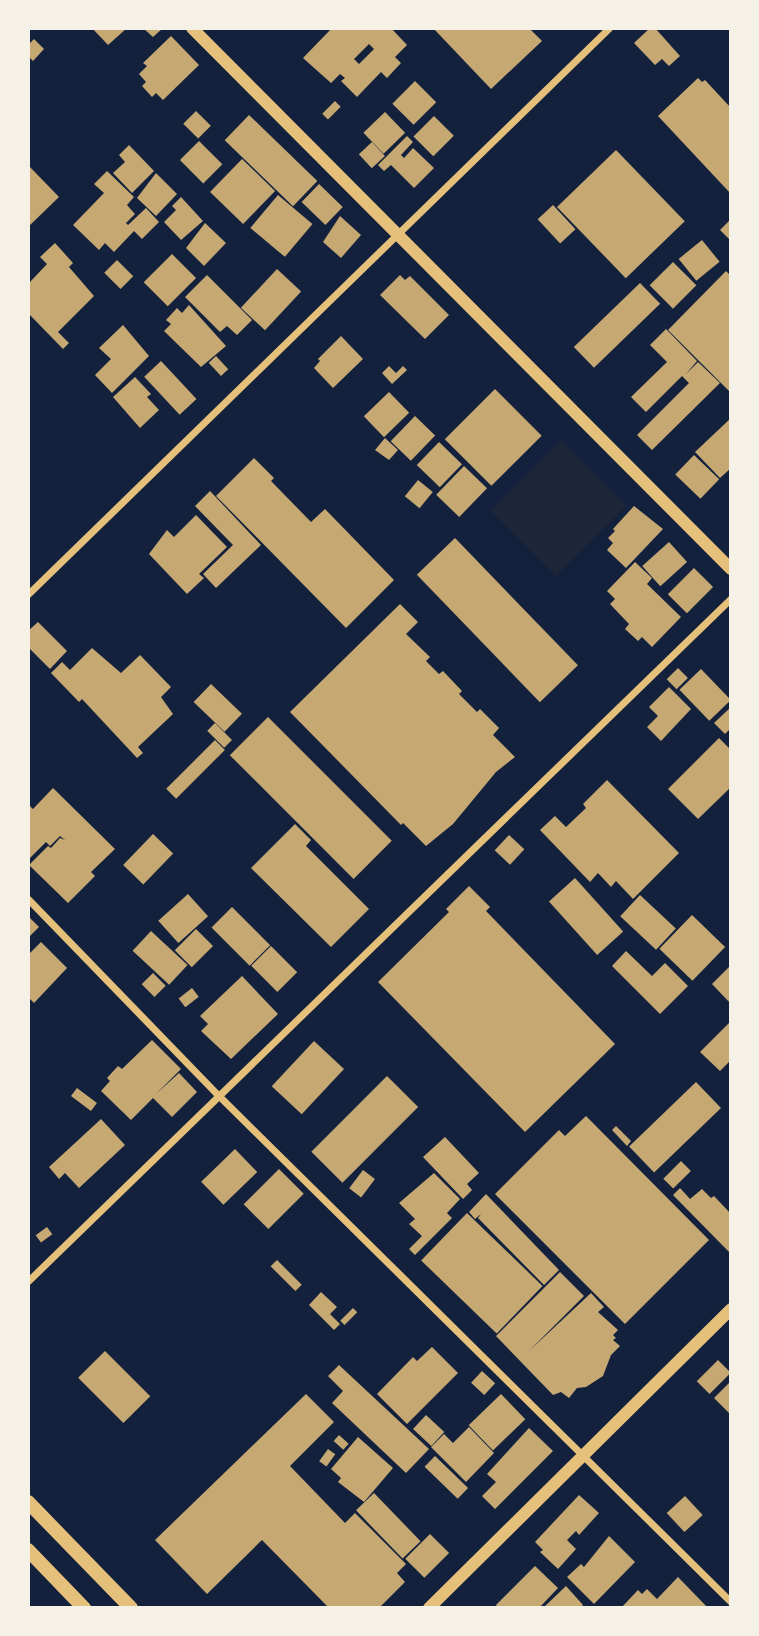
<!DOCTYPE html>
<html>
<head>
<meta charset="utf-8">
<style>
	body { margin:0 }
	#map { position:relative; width:759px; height:1636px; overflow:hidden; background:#14213d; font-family:Poppins,sans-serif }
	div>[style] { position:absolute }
	.green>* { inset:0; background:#1d2539; transform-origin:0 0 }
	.building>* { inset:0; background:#c6a872; transform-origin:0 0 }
	.minor>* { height:7px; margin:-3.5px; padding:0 3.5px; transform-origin:3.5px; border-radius:3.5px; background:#e5c07b }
	.tertiary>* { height:12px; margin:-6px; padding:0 6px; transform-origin:6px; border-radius:6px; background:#e5c07b }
	.secondary>* { height:14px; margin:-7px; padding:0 7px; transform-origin:7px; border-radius:7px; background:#e5c07b }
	span { translate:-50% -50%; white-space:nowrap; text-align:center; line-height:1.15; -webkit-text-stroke:7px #f6f1e7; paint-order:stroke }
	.frame { position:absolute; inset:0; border:30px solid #f6f1e7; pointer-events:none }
</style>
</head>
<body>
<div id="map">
	<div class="green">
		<div style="left:561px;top:440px;width:93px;height:100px;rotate:45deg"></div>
	</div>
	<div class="building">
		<div style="clip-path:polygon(92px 28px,127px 28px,108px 45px)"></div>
		<div style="clip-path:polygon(143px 28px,163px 28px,153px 37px)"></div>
		<div style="clip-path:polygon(evenodd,332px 28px,391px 28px,407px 45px,395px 57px,401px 63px,387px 78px,381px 72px,357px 97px,341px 81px,345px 78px,340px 74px,331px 83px,303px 58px,332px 28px,369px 44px,374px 49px,359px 64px,354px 59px,369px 44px)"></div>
		<div style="clip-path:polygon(433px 28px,529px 28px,542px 41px,491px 89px)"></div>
		<div style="clip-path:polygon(650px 28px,655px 28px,680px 56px,669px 66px,662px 59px,655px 65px,634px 43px)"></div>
		<div style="clip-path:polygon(171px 36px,199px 65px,163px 100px,156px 93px,152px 97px,142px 86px,146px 82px,139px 74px,147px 66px,143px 63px)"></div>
		<div style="clip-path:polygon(34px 39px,44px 49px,33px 61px,28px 56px,28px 45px)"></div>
		<div style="clip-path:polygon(698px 78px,702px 82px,705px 80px,731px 108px,731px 194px,658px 116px)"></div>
		<div style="left:415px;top:81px;width:30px;height:32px;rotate:45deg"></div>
		<div style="left:335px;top:101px;width:8px;height:18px;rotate:45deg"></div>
		<div style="left:196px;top:111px;width:21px;height:18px;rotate:45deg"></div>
		<div style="left:385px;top:112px;width:29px;height:30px;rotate:46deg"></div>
		<div style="left:249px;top:115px;width:95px;height:35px;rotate:44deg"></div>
		<div style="left:434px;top:116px;width:28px;height:29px;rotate:45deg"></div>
		<div style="clip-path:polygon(407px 136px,413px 142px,401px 155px,404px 158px,413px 148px,434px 168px,414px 188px,391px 165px,384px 171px,378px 165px)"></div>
		<div style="left:199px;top:141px;width:33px;height:27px;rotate:45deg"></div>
		<div style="left:372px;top:142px;width:19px;height:18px;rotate:47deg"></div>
		<div style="clip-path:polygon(129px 145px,154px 171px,132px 193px,113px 173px,125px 162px,119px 155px)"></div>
		<div style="left:616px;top:150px;width:99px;height:82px;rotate:46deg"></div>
		<div style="left:242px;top:159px;width:46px;height:46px;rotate:44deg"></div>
		<div style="clip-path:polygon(28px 165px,59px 197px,28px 227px)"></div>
		<div style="clip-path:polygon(107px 171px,134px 197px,127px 205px,135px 214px,126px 223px,128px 225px,146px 208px,159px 222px,142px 239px,134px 231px,114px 252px,105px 243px,99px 250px,73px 225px,104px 193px,94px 184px)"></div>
		<div style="clip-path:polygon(156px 173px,177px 194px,156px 216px,137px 198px)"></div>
		<div style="left:319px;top:184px;width:33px;height:25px;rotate:44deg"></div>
		<div style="left:278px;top:195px;width:45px;height:43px;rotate:40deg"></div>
		<div style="clip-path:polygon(181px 197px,203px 221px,181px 240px,164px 222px,176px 210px,172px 206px)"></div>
		<div style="left:553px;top:205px;width:33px;height:21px;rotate:47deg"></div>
		<div style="clip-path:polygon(340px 216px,361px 235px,341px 258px,323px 242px)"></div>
		<div style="clip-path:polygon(731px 219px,731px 241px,720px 230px)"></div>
		<div style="clip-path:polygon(205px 223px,226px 243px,204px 266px,186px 248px)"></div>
		<div style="left:702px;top:240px;width:28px;height:30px;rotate:51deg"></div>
		<div style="clip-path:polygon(55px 243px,73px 263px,69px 267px,94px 296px,58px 332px,69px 343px,63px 349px,28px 313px,28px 280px,30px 282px,47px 264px,40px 257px)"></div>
		<div style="left:172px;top:254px;width:34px;height:40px;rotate:45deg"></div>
		<div style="left:117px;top:260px;width:23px;height:18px;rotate:45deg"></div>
		<div style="left:673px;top:262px;width:33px;height:33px;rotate:45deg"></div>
		<div style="left:277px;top:269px;width:33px;height:53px;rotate:43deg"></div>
		<div style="clip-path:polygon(726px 271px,731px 276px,731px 393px,668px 330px)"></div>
		<div style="clip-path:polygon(207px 275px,252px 320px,237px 335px,227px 326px,220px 332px,185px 297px)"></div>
		<div style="clip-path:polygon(400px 275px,405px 280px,410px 276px,449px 315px,425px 339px,380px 295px)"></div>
		<div style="left:640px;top:283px;width:29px;height:92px;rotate:46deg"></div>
		<div style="clip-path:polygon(189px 305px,226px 346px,201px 367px,164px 331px,171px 324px,166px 320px,177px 308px,182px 313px)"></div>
		<div style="clip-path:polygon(123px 325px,149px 356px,112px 393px,95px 375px,111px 359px,99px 348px)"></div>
		<div style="clip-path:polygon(666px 329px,697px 361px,686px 374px,698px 362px,720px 383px,652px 450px,637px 435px,689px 383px,682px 376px,646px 412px,631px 397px,667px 362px,650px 345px)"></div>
		<div style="clip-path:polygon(341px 336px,363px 359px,333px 388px,314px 368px,320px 361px,318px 359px)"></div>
		<div style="left:216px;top:356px;width:18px;height:10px;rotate:47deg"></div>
		<div style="left:161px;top:361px;width:52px;height:23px;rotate:47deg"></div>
		<div style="clip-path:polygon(389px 366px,396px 373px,403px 366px,407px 370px,392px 384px,382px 373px)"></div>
		<div style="clip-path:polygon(135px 377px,151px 394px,147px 397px,159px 410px,140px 428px,113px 397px)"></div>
		<div style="left:495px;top:389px;width:66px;height:71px;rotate:45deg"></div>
		<div style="left:389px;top:392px;width:29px;height:35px;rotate:46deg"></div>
		<div style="left:415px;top:416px;width:28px;height:35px;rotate:44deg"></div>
		<div style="clip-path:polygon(731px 418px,731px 468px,720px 478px,695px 452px)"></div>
		<div style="clip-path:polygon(385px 438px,398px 450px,389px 460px,375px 450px)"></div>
		<div style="left:439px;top:442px;width:32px;height:32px;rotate:44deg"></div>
		<div style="left:694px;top:455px;width:35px;height:27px;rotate:44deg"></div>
		<div style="clip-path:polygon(254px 458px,274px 478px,271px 481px,311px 522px,325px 509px,394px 580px,346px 628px,216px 496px)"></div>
		<div style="left:464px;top:466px;width:32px;height:40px;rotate:44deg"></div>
		<div style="left:418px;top:480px;width:19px;height:21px;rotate:39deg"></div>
		<div style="clip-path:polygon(210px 491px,261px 545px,216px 588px,203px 574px,233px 545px,195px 506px)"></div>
		<div style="clip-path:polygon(634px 506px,663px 529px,626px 568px,607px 550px,613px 543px,608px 538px,615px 531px,613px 529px)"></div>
		<div style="clip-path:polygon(196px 515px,227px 547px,199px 574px,204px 578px,187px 594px,149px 554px,167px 530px,174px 537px)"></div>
		<div style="left:455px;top:538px;width:177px;height:53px;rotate:46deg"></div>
		<div style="left:669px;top:542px;width:27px;height:36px;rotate:48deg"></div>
		<div style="clip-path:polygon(635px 562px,652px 578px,647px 584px,681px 617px,652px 647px,642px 637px,638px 641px,625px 629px,629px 624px,610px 604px,615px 599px,607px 591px)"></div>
		<div style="left:694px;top:568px;width:27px;height:37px;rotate:45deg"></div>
		<div style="clip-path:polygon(400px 604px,418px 622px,406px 634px,430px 657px,426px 661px,439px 674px,443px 671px,462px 691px,459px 694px,477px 712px,480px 709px,499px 728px,493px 735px,515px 757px,496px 772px,453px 824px,426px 846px,403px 823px,401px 825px,290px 712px)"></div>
		<div style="clip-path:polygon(38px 622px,67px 651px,50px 669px,28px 647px,28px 631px)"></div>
		<div style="clip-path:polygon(92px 648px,121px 673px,140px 655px,171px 687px,161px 697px,173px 714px,138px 747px,143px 753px,137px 758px,82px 699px,79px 702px,51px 673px,62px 662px,70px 670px)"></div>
		<div style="left:678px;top:668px;width:14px;height:16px;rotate:45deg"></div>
		<div style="left:701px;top:669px;width:43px;height:30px;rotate:46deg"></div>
		<div style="left:211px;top:684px;width:43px;height:25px;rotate:44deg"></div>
		<div style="clip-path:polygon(669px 687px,691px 709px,661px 741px,647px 727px,658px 716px,649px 707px)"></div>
		<div style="clip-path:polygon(731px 707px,731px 728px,725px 734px,714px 723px)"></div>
		<div style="left:268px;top:717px;width:175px;height:54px;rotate:45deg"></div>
		<div style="left:215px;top:723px;width:24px;height:11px;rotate:45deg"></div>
		<div style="clip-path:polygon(719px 738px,731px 750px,731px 787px,698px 819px,668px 789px)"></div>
		<div style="left:215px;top:740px;width:14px;height:69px;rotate:45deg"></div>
		<div style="clip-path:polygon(607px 780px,679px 853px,633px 899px,616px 881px,611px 887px,598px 873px,590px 882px,540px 830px,555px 816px,566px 827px,586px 808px,583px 804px)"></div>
		<div style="clip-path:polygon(53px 788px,115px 849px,91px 872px,95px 876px,68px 903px,29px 865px,48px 846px,51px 848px,60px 838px,65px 840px,60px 836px,50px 846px,46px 842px,28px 860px,28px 804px,33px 809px)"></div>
		<div style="clip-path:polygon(295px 824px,311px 840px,306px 846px,369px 909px,331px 947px,251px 868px)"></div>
		<div style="left:153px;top:834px;width:28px;height:43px;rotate:44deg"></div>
		<div style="left:509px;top:835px;width:21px;height:21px;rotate:43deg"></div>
		<div style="left:575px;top:878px;width:72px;height:35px;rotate:48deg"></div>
		<div style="clip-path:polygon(469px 886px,490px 907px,486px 911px,615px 1044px,525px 1132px,378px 982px,449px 912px,446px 909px)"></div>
		<div style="left:188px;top:894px;width:30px;height:40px;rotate:48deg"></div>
		<div style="left:640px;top:895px;width:49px;height:29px;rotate:43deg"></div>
		<div style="left:232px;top:907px;width:54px;height:29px;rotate:45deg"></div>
		<div style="left:692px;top:915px;width:46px;height:47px;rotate:44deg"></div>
		<div style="clip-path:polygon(28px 916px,39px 927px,28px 938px)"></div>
		<div style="left:196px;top:929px;width:24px;height:30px;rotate:45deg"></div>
		<div style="left:151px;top:931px;width:50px;height:27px;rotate:43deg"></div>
		<div style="clip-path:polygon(41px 942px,67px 968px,34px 1003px,28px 997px,28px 955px)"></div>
		<div style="left:271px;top:946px;width:37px;height:28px;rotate:45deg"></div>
		<div style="clip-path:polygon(626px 951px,652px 976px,665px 963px,688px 986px,660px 1014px,612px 966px)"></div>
		<div style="clip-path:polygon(731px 965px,731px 1004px,712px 984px)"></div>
		<div style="left:153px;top:973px;width:18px;height:16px;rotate:45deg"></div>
		<div style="clip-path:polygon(242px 976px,278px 1014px,231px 1059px,201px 1031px,208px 1024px,200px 1016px)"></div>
		<div style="left:192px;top:988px;width:11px;height:17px;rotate:52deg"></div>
		<div style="clip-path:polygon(731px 1021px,731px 1060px,720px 1071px,700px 1052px)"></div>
		<div style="clip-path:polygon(152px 1040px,181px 1069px,156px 1094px,179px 1073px,197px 1092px,172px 1117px,153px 1098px,131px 1120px,101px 1091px,110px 1081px,107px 1078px,118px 1066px,122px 1069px)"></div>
		<div style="left:314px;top:1041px;width:41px;height:62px;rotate:43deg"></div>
		<div style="left:387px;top:1076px;width:44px;height:107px;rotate:45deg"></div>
		<div style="left:696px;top:1082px;width:36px;height:93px;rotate:46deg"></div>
		<div style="left:77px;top:1088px;width:25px;height:10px;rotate:37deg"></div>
		<div style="clip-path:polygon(586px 1116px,709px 1240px,625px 1324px,495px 1194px,559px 1130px,565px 1136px)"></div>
		<div style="clip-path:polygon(101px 1119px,125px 1145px,79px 1188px,65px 1173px,59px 1179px,49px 1167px)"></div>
		<div style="clip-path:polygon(616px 1126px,631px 1141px,627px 1146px,612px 1130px)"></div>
		<div style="clip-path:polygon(445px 1137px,479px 1173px,467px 1184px,472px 1190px,463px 1199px,423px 1157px)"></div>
		<div style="left:235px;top:1149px;width:32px;height:47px;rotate:46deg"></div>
		<div style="left:681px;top:1161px;width:14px;height:25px;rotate:45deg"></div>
		<div style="left:279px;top:1169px;width:35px;height:50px;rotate:45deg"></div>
		<div style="left:363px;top:1170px;width:15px;height:23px;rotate:37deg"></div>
		<div style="clip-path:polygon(434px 1173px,460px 1199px,447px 1213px,452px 1218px,415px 1255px,409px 1249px,422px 1236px,409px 1224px,415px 1219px,399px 1203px)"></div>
		<div style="clip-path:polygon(680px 1188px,690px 1199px,702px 1189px,711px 1198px,714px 1196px,731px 1214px,731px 1254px,673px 1195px)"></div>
		<div style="clip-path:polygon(486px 1194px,559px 1270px,544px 1285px,478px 1218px,481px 1214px,475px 1219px,469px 1212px)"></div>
		<div style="left:467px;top:1213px;width:105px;height:66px;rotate:44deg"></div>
		<div style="left:47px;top:1227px;width:9px;height:14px;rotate:54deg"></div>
		<div style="left:277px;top:1260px;width:35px;height:9px;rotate:45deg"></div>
		<div style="clip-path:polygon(560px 1272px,584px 1296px,529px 1351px,591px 1293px,604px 1307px,598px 1312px,618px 1330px,613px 1335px,616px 1338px,613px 1340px,620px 1346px,611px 1355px,603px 1376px,586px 1387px,577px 1388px,569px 1398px,561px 1392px,553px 1395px,496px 1336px)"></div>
		<div style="clip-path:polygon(321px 1292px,337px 1307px,330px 1314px,340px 1324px,334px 1330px,309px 1305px)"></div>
		<div style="left:353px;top:1308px;width:6px;height:18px;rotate:45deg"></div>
		<div style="clip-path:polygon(432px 1347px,458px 1373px,407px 1424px,377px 1394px,413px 1357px,417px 1361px)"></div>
		<div style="left:105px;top:1351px;width:64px;height:38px;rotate:45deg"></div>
		<div style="left:718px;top:1360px;width:18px;height:30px;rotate:45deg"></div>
		<div style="clip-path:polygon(339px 1365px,429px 1449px,406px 1473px,332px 1403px,343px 1391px,328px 1376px)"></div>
		<div style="left:482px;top:1371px;width:18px;height:16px;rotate:43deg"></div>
		<div style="clip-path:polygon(731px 1381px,731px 1415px,714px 1398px)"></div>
		<div style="clip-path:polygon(306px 1394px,334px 1422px,290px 1466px,345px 1523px,355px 1513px,406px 1564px,397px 1573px,405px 1582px,379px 1608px,329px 1608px,262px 1540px,207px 1594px,155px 1540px)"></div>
		<div style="left:501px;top:1394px;width:35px;height:45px;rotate:46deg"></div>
		<div style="left:426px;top:1415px;width:25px;height:19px;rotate:43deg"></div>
		<div style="clip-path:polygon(469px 1427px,494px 1453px,466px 1482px,431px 1447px,444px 1434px,453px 1443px)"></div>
		<div style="clip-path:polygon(529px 1428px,553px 1451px,495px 1509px,482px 1496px,496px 1482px,487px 1474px)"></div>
		<div style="left:339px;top:1435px;width:13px;height:8px;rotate:42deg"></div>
		<div style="clip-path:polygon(358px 1437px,393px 1468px,364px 1502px,338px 1482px,341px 1478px,331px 1469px)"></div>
		<div style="left:328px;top:1449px;width:9px;height:15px;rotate:36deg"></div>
		<div style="left:435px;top:1456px;width:46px;height:15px;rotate:44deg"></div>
		<div style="left:374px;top:1493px;width:67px;height:25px;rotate:46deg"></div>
		<div style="clip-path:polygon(579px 1495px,599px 1513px,579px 1535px,576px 1531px,567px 1540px,576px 1549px,558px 1569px,540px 1552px,543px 1550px,535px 1542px)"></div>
		<div style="left:685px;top:1496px;width:26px;height:25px;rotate:47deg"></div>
		<div style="left:430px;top:1534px;width:27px;height:35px;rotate:45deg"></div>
		<div style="clip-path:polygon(609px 1536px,635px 1562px,594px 1604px,567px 1577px,581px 1564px,584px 1567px)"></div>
		<div style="clip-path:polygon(535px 1566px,558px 1588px,539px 1608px,498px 1608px,496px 1605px)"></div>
		<div style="clip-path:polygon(678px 1577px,708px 1608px,621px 1608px,638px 1590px,642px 1594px,647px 1589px,657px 1599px)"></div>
		<div style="clip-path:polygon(566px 1586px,583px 1605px,580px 1608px,543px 1608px)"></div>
	</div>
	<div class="minor">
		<div style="left:28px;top:594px;width:811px;rotate:-44.25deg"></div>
		<div style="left:28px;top:899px;width:272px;rotate:45.9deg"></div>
		<div style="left:217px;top:1094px;width:723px;rotate:44.66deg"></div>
		<div style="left:28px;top:1281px;width:980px;rotate:-44.17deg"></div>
	</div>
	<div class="tertiary">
		<div style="left:192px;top:28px;width:764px;rotate:45.11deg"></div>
		<div style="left:429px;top:1608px;width:425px;rotate:-44.7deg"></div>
	</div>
	<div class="secondary">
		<div style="left:28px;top:1502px;width:148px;rotate:45.8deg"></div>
		<div style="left:28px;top:1550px;width:81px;rotate:46deg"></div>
	</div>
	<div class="frame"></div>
</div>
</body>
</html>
